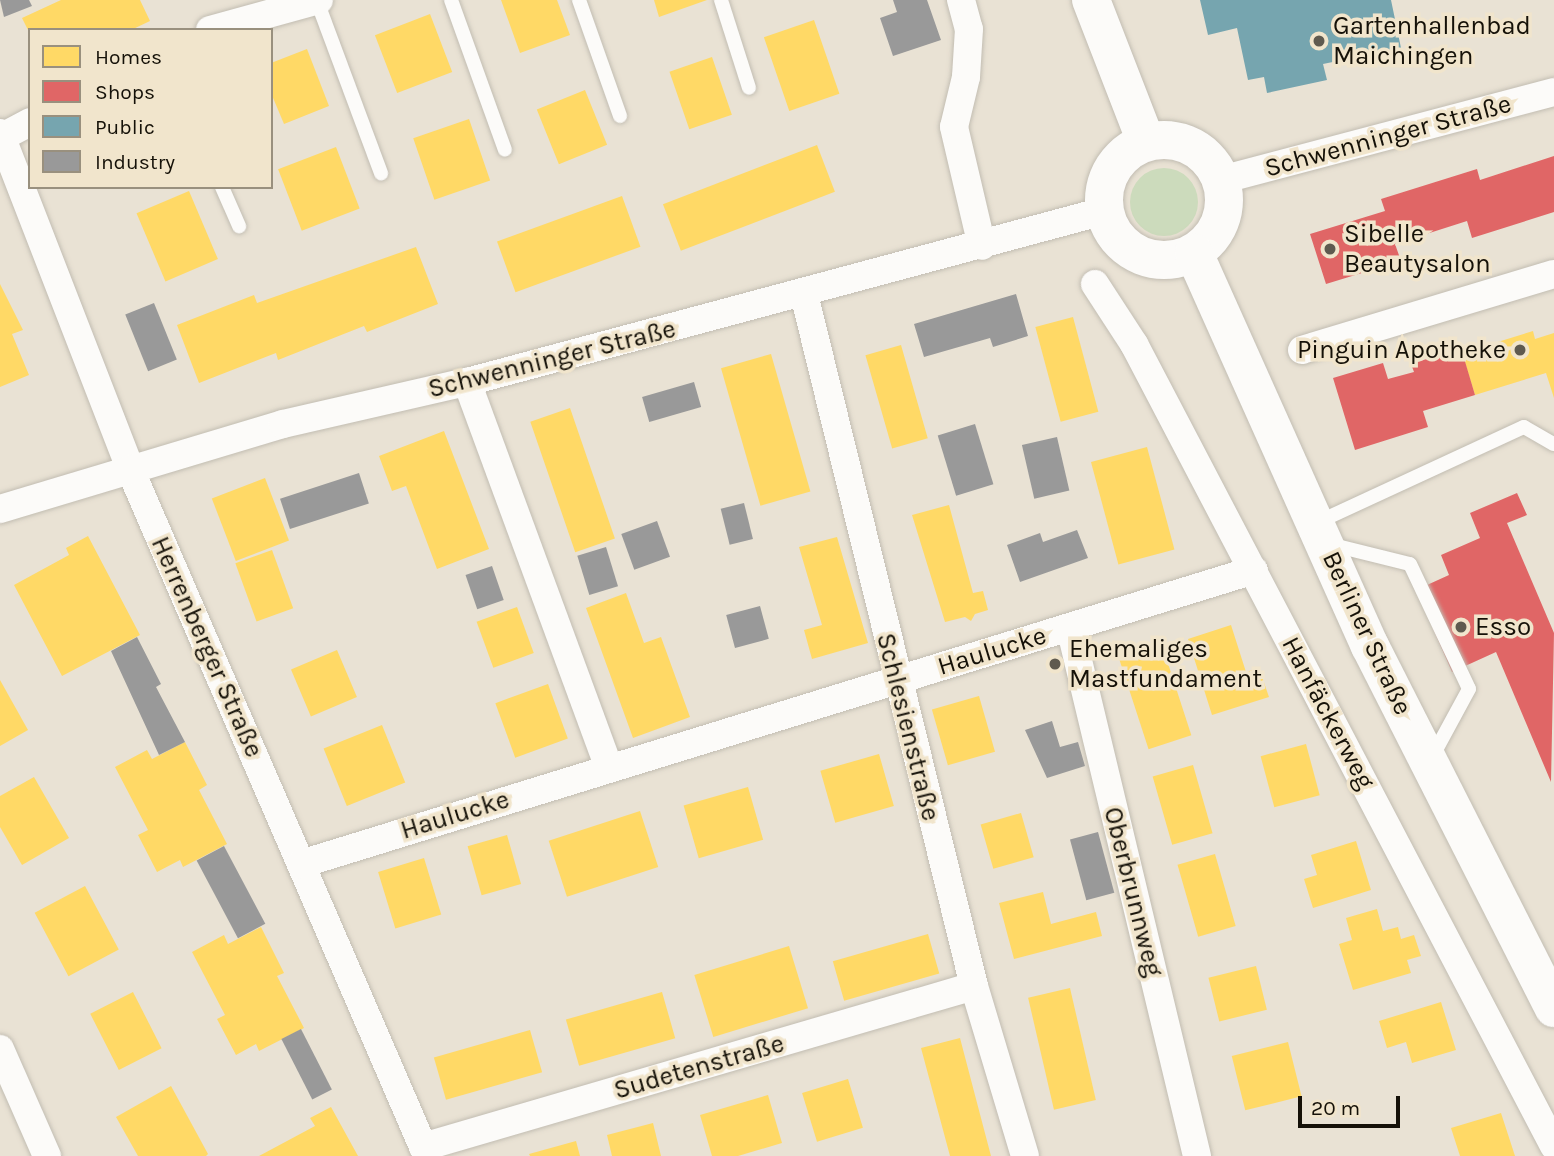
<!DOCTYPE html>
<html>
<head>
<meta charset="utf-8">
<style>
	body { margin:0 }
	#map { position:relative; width:1554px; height:1156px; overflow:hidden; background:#e9e2d4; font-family:Karla,sans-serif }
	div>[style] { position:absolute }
	.green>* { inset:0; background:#ccdbbc }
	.round { border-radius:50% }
	.homes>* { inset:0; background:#ffd966; transform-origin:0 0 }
	.shops>* { inset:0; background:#e06666 }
	.public>* { inset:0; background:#76a5af }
	.industry>* { inset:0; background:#999; transform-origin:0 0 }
	.roads { filter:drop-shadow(0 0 2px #c2bdb2) drop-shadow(0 0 2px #c2bdb2) }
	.lane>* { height:14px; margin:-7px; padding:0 7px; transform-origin:7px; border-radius:7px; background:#fcfbf9 }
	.street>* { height:28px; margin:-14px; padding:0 14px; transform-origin:14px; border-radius:14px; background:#fcfbf9 }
	.secondary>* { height:38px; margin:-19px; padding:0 19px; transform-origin:19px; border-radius:19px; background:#fcfbf9 }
	.secondary>.ring { margin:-19px; padding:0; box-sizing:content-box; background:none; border:38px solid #fcfbf9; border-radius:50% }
	.dots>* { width:19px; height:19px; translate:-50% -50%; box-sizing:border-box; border:4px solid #f1e5cc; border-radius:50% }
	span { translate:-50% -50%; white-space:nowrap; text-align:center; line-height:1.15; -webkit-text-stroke:7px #f1e5cc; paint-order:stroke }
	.poi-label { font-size:26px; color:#151108 }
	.left { translate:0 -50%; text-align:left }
	.right { translate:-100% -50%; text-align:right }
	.street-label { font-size:26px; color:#151108 }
	.legend { position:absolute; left:28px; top:28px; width:245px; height:161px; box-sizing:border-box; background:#f1e5cc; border:2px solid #99907e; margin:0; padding:9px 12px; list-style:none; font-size:21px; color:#151108 }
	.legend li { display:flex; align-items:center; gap:14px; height:35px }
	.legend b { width:35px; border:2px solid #99907e }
	.scale { position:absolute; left:1298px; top:1096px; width:102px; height:32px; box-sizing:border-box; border:4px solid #151108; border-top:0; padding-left:9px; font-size:21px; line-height:24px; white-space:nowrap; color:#151108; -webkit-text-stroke:5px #f1e5cc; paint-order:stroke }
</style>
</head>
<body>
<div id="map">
	<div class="green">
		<div class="round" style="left:1130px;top:168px;width:68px;height:68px"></div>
	</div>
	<div class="homes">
		<div style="clip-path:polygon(61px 0,140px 0,150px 21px,131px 30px,30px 30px,30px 34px,22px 18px)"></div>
		<div style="clip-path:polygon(501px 0,557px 0,570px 35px,520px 53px)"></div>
		<div style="clip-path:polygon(654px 0,707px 0,659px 17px)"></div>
		<div style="left:430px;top:14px;width:62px;height:59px;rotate:69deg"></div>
		<div style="left:814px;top:20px;width:78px;height:53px;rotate:71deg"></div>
		<div style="clip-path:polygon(307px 49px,329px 106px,284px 124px,271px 93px,271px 63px)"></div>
		<div style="left:712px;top:57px;width:61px;height:45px;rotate:71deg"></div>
		<div style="left:585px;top:90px;width:59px;height:52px;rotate:68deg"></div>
		<div style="left:469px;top:119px;width:65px;height:59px;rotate:71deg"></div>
		<div style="left:817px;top:145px;width:50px;height:165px;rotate:69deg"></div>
		<div style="left:336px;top:147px;width:66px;height:62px;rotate:69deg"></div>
		<div style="left:189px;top:191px;width:74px;height:57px;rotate:67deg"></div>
		<div style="left:622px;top:196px;width:54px;height:133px;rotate:70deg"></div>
		<div style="clip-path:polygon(416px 247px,438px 304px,367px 332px,364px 326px,278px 360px,276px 353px,199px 383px,177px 325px,254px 295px,257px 303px)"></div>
		<div style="clip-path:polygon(0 284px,23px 330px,12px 334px,29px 375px,0 387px)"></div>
		<div style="left:1073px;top:317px;width:98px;height:39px;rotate:75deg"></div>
		<div style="clip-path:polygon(1533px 331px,1535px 339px,1554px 333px,1554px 398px,1546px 373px,1475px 395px,1462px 353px)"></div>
		<div style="left:901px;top:345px;width:97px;height:37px;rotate:74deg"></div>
		<div style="left:771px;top:354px;width:143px;height:52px;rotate:74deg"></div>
		<div style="left:570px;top:408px;width:138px;height:42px;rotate:71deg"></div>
		<div style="clip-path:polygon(444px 431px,489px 549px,437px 569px,406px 486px,392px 491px,379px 456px)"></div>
		<div style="left:1147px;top:447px;width:106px;height:58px;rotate:75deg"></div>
		<div style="left:265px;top:478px;width:67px;height:57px;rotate:69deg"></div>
		<div style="clip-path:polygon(949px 505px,973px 593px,983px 591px,988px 610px,975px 614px,971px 621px,965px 617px,945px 622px,912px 515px)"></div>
		<div style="clip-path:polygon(88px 536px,140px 635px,62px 676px,14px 585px,69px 555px,66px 548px)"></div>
		<div style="clip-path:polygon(837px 537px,868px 643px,812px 659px,804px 630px,822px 625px,799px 547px)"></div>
		<div style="left:272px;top:550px;width:62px;height:39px;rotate:70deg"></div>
		<div style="clip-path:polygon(626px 593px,644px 643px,661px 637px,690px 717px,633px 738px,586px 608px)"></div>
		<div style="left:517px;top:607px;width:49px;height:43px;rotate:70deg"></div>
		<div style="clip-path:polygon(1231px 625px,1246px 672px,1259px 668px,1269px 697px,1212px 715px,1188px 639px)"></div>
		<div style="left:1162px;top:645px;width:95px;height:45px;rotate:72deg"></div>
		<div style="left:337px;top:650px;width:51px;height:50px;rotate:67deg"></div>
		<div style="clip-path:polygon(0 680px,28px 730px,0 746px)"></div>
		<div style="left:548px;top:684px;width:58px;height:56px;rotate:70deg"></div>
		<div style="left:979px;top:696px;width:58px;height:49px;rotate:74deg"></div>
		<div style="left:382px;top:725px;width:62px;height:63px;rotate:68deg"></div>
		<div style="clip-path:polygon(185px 742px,207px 785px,199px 790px,227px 844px,183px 867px,180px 860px,157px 872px,138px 835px,148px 830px,115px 767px,147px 750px,152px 759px)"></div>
		<div style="left:1306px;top:744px;width:53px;height:47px;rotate:75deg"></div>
		<div style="left:879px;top:754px;width:54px;height:61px;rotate:74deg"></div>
		<div style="left:1193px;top:765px;width:71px;height:42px;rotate:74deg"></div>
		<div style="clip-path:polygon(34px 777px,69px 838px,22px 865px,0 827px,0 796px)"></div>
		<div style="left:748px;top:787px;width:55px;height:67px;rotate:74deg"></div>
		<div style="left:640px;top:811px;width:59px;height:96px;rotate:72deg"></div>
		<div style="left:1021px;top:813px;width:46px;height:42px;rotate:74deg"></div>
		<div style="left:507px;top:835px;width:51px;height:41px;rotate:74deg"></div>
		<div style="clip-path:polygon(1356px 841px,1371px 890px,1313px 908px,1304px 879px,1317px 875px,1311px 855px)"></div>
		<div style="left:1215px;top:854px;width:75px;height:39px;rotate:74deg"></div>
		<div style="left:424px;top:858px;width:59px;height:48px;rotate:73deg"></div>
		<div style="left:85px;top:886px;width:72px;height:57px;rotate:62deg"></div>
		<div style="clip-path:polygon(1043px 892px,1051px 924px,1096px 912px,1102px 936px,1014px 959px,999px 903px)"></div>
		<div style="clip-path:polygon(1377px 909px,1383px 931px,1398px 927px,1401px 939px,1414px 935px,1421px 956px,1407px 960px,1411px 973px,1353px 990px,1339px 944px,1352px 940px,1346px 918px)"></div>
		<div style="clip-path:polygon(261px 927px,284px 973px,277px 976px,304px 1028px,259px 1051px,256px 1044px,236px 1055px,217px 1019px,225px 1015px,192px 952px,224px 935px,228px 944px)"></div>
		<div style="left:928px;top:934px;width:41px;height:99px;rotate:74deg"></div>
		<div style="left:789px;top:946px;width:65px;height:99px;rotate:73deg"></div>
		<div style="left:1256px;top:966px;width:45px;height:49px;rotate:76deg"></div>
		<div style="left:1070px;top:988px;width:115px;height:43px;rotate:77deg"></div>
		<div style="left:133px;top:992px;width:63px;height:48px;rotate:63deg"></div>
		<div style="left:662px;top:992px;width:48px;height:100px;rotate:74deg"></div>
		<div style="clip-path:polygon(1441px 1002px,1456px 1050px,1412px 1063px,1406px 1042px,1387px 1048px,1379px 1021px)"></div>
		<div style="left:530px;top:1030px;width:44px;height:100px;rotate:74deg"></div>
		<div style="clip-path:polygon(960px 1038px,976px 1099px,991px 1156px,950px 1156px,921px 1048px)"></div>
		<div style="left:1288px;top:1042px;width:56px;height:58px;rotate:76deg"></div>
		<div style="left:848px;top:1079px;width:51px;height:48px;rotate:73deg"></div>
		<div style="clip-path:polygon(171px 1086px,208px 1154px,206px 1156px,138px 1156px,116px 1117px)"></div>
		<div style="clip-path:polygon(768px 1095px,782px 1143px,738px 1156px,712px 1156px,700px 1115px)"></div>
		<div style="clip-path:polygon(331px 1107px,358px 1156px,259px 1156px,315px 1126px,310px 1118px)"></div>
		<div style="clip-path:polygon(1501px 1113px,1515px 1156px,1460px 1156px,1451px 1128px)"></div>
		<div style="clip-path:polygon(653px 1123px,661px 1156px,612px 1156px,607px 1135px)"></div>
		<div style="clip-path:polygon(576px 1141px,580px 1156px,530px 1156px,529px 1154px)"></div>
	</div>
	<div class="shops">
		<div style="clip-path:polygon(1554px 156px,1554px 212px,1472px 238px,1467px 221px,1395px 244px,1401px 261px,1326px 284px,1310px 234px,1385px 211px,1381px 199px,1477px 169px,1480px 180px)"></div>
		<div style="clip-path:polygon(1461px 348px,1475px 395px,1423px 411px,1428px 427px,1355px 450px,1333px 378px,1383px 363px,1388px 379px,1414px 372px,1411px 364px)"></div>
		<div style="clip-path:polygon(1517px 493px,1527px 515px,1507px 523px,1554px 633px,1551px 782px,1496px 652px,1452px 672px,1416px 590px,1449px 575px,1441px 555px,1480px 538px,1470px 513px)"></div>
	</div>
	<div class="public">
		<div style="clip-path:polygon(1200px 0,1391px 0,1401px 48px,1323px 64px,1327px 80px,1267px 93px,1264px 77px,1248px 80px,1237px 28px,1208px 35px)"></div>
	</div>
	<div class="industry">
		<div style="clip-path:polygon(0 0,29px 0,32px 6px,4px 17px)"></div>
		<div style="clip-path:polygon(893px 0,927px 0,941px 40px,893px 56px,880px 18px,897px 12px)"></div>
		<div style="clip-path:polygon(1016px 294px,1028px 336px,993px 347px,990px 338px,924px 357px,914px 324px)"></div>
		<div style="left:154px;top:303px;width:61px;height:31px;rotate:68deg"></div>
		<div style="left:694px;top:382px;width:26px;height:54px;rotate:74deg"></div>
		<div style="left:975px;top:424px;width:63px;height:39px;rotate:73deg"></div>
		<div style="left:1057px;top:437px;width:55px;height:36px;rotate:77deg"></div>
		<div style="left:359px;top:473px;width:32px;height:83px;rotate:72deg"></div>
		<div style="left:744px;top:503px;width:37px;height:24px;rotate:76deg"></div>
		<div style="left:657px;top:521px;width:38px;height:38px;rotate:70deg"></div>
		<div style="clip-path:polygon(1077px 530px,1088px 558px,1020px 582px,1007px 545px,1040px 533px,1043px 542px)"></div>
		<div style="left:606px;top:547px;width:41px;height:30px;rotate:73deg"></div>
		<div style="left:492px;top:566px;width:36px;height:28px;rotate:71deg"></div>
		<div style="left:760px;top:606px;width:34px;height:35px;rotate:75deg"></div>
		<div style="clip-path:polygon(137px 637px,161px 684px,156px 687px,185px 742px,159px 755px,111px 651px)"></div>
		<div style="clip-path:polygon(1052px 721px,1060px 747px,1078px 742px,1085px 766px,1047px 778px,1025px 730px)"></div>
		<div style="left:1098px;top:832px;width:63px;height:29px;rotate:75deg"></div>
		<div style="left:224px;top:846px;width:88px;height:31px;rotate:62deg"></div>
		<div style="left:301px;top:1029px;width:68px;height:22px;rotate:63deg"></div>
	</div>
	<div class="roads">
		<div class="lane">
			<div style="left:451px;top:0;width:159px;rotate:70.2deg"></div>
			<div style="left:579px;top:0;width:123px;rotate:70.5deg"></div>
			<div style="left:721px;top:0;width:92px;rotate:72.3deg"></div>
			<div style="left:317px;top:1px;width:184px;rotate:69.6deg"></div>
			<div style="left:222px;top:187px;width:43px;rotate:66.4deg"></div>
			<div style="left:1316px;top:523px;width:229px;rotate:-24.8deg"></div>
			<div style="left:1524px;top:427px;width:34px;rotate:30deg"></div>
			<div style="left:1329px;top:544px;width:83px;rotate:13.9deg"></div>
			<div style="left:1410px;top:564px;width:138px;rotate:64.7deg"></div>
			<div style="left:1469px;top:689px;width:80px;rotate:118.5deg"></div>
		</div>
		<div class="street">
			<div style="left:961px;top:0;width:30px;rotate:75deg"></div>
			<div style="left:969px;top:29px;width:48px;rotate:93.6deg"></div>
			<div style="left:966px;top:77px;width:51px;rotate:103.5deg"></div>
			<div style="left:954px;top:127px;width:122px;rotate:76.8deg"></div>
			<div style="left:210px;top:30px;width:113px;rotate:-15.4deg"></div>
			<div style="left:0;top:133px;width:360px;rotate:68.8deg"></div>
			<div style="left:130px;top:469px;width:748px;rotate:66.62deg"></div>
			<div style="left:0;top:138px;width:34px;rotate:-28deg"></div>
			<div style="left:1221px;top:180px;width:344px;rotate:-14.8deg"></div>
			<div style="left:1095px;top:284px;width:72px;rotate:57deg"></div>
			<div style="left:1134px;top:344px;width:905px;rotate:62.36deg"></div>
			<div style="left:804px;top:294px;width:713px;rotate:76.2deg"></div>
			<div style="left:974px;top:986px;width:177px;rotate:73.3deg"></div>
			<div style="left:1302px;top:350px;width:263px;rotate:-16.8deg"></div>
			<div style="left:467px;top:382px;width:410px;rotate:69.8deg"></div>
			<div style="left:0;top:509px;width:295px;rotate:-16.7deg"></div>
			<div style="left:283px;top:424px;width:189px;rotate:-12.9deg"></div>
			<div style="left:467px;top:382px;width:660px;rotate:-15.03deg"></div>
			<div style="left:1070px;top:627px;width:544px;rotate:76.5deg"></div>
			<div style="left:301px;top:864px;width:997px;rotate:-17.14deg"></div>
			<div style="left:0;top:1049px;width:117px;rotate:66.3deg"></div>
			<div style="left:423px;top:1147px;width:574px;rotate:-16.29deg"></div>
		</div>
		<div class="secondary">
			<div style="left:1091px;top:0;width:152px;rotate:68.8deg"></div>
			<div class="ring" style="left:1104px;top:140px;width:82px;height:82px"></div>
			<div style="left:1194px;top:253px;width:431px;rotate:65.9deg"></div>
			<div style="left:1370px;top:646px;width:406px;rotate:63.1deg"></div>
		</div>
	</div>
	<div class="dots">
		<div style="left:1319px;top:41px;background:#5f5a4f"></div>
		<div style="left:1330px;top:249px;background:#5f5a4f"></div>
		<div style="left:1520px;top:350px;background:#5f5a4f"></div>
		<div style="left:1461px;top:627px;background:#5f5a4f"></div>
		<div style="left:1055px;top:664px;background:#5f5a4f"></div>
	</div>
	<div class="poi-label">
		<span class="left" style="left:1333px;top:41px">Gartenhallenbad<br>Maichingen</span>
		<span class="left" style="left:1344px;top:249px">Sibelle<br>Beautysalon</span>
		<span class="right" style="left:1506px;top:350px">Pinguin Apotheke</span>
		<span class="left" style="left:1475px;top:627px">Esso</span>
		<span class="left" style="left:1069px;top:664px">Ehemaliges<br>Mastfundament</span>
	</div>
	<div class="street-label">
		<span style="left:1388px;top:136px;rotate:-15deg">Schwenninger Straße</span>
		<span style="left:552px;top:359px;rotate:-14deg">Schwenninger Straße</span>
		<span style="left:1367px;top:633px;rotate:65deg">Berliner Straße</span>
		<span style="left:207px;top:647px;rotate:66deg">Herrenberger Straße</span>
		<span style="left:992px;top:651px;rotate:-17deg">Haulucke</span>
		<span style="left:1328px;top:713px;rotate:62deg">Hanfäckerweg</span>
		<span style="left:908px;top:727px;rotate:76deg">Schlesienstraße</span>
		<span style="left:455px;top:815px;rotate:-17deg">Haulucke</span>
		<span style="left:1133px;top:892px;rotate:76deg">Oberbrunnweg</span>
		<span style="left:699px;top:1067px;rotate:-16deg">Sudetenstraße</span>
	</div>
	<ul class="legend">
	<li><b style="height:19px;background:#ffd966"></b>Homes</li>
	<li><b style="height:19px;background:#e06666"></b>Shops</li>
	<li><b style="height:19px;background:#76a5af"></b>Public</li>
	<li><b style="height:19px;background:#999"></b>Industry</li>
	</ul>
	<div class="scale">20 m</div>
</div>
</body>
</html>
